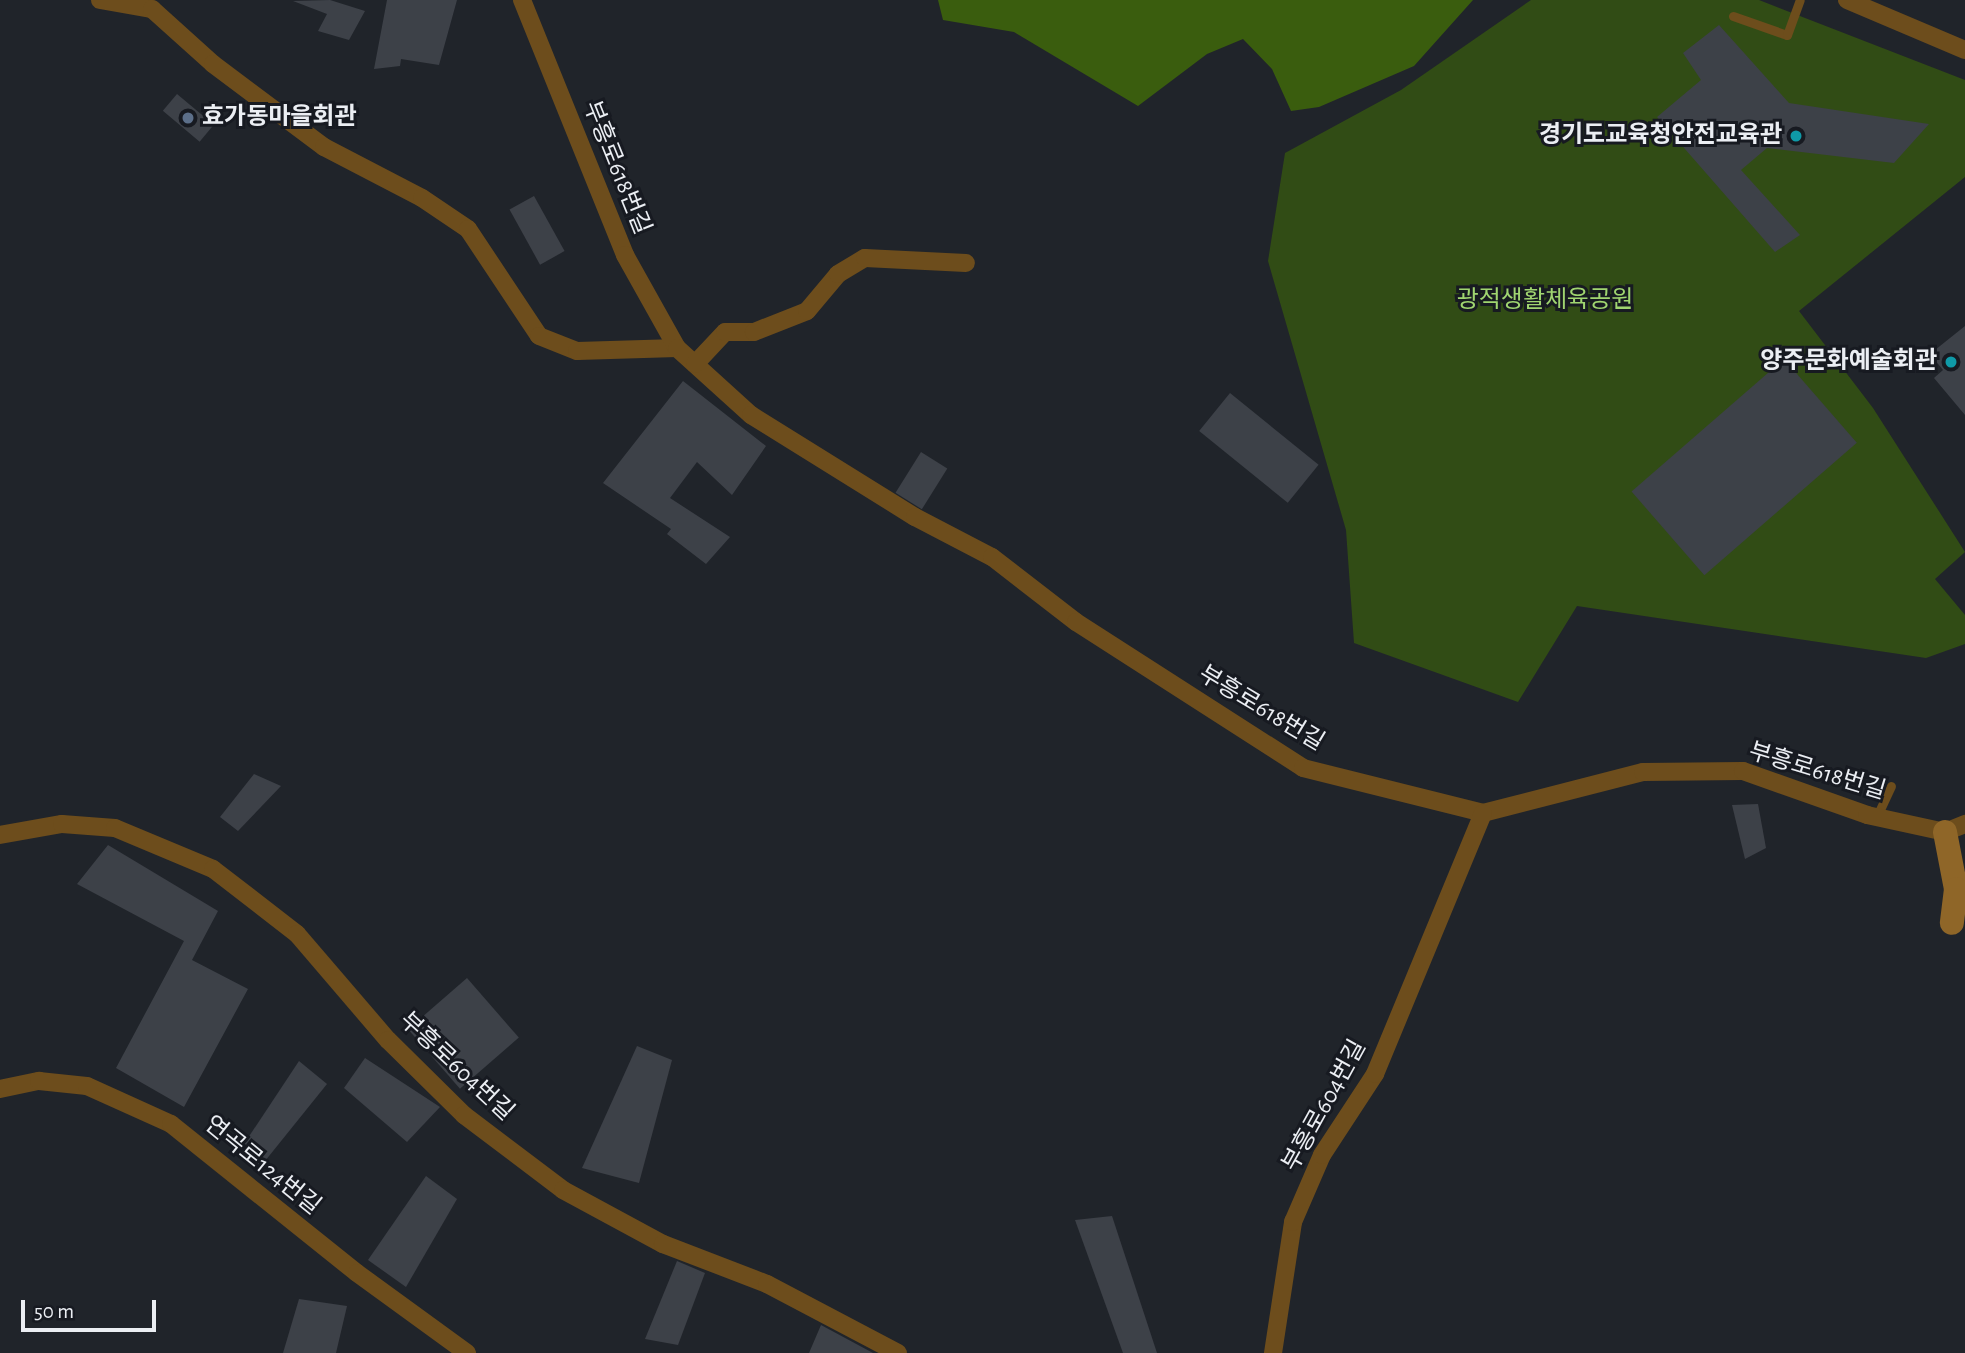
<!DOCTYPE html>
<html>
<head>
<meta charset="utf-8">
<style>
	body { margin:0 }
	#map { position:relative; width:1965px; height:1353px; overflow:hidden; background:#20242a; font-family:"Alegreya Sans","Noto Sans KR",sans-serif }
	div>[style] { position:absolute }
	.green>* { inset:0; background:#314c15 }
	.forest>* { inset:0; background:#3a5d0e }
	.building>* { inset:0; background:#3d4148; transform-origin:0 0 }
	.lane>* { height:9px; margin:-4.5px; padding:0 4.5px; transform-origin:4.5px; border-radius:4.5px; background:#6d4d1c }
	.street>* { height:18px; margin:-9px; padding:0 9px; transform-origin:9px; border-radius:9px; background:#6d4d1c }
	.secondary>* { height:24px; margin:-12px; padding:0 12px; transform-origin:12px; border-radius:12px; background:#8f6628 }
	.dots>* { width:19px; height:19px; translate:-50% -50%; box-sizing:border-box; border:4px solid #171a21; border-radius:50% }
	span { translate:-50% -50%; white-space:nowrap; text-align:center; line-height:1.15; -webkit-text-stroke:6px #171a21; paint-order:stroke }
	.poi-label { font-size:24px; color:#ebeef3; font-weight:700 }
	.left { translate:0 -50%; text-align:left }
	.right { translate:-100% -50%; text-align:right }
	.street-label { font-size:24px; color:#ebeef3 }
	.park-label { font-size:24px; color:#a0d570 }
	.scale { position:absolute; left:21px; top:1300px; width:135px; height:32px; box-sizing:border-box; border:4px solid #ebeef3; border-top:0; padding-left:9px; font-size:21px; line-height:24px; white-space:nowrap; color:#ebeef3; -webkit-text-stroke:5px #171a21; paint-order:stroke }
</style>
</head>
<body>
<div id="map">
	<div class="green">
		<div style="clip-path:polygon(1531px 0,1759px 0,1965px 80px,1965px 177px,1799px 311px,1873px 408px,1965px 552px,1935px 579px,1965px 615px,1965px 644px,1926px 658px,1577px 606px,1518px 702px,1354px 643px,1346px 530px,1268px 261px,1285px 153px,1401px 90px)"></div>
	</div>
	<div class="forest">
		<div style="clip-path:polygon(938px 0,1473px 0,1414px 66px,1319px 107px,1291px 111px,1272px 69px,1243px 39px,1207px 54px,1138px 106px,1014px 32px,943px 20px)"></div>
	</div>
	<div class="building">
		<div style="clip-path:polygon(330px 0,365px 11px,349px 40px,318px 31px,327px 14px,293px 1px)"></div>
		<div style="clip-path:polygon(387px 0,457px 0,439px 65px,401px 59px,400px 66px,374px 69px)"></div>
		<div style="clip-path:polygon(1719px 25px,1789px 103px,1929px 124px,1894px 163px,1767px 148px,1741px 170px,1800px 235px,1775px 252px,1657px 117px,1701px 80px,1683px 53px)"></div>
		<div style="left:177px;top:94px;width:48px;height:22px;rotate:40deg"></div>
		<div style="left:534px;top:196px;width:63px;height:28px;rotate:61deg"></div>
		<div style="clip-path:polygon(1965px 326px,1965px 415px,1934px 378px,1943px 370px,1930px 354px)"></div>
		<div style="left:1784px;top:359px;width:111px;height:202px;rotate:49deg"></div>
		<div style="clip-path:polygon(683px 381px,766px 446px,732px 495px,697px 462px,670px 498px,730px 537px,706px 564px,667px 534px,671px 529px,603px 483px)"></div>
		<div style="left:1230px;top:393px;width:114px;height:49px;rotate:39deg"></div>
		<div style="left:921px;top:452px;width:31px;height:48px;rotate:32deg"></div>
		<div style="clip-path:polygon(254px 774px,281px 786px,238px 831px,220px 817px)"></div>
		<div style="clip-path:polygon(1758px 804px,1766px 848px,1745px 859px,1732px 805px)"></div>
		<div style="clip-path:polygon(108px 845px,218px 911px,192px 960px,248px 989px,184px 1107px,116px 1068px,184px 941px,77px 884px)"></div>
		<div style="left:467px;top:978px;width:79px;height:78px;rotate:49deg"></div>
		<div style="clip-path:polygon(637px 1046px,672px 1060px,639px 1183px,582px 1168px)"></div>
		<div style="clip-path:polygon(365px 1058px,440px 1107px,407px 1142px,344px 1088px)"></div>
		<div style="clip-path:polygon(299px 1061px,327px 1084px,257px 1171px,240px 1150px)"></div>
		<div style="clip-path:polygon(426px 1176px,457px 1199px,406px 1287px,368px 1260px)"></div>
		<div style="clip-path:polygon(1112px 1216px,1157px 1353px,1123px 1353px,1075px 1220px)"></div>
		<div style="clip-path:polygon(677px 1261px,705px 1273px,678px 1345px,645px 1339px)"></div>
		<div style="clip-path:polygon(299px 1299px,347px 1306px,336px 1353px,283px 1353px)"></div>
		<div style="clip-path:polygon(821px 1325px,873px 1353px,874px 1353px,809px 1353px)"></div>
	</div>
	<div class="lane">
		<div style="left:1733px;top:16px;width:57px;rotate:19.4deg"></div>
		<div style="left:1787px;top:35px;width:37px;rotate:-70deg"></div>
		<div style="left:1877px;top:816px;width:33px;rotate:-65deg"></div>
	</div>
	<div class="street">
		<div style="left:100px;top:0;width:53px;rotate:9.8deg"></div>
		<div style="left:152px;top:9px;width:82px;rotate:42deg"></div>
		<div style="left:213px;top:64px;width:139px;rotate:36.8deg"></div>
		<div style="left:324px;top:147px;width:110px;rotate:27.5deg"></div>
		<div style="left:422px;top:198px;width:55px;rotate:34deg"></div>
		<div style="left:468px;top:229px;width:128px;rotate:56.4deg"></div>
		<div style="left:539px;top:336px;width:41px;rotate:21.5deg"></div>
		<div style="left:577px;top:351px;width:100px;rotate:-1.7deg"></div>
		<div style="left:522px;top:0;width:275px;rotate:68deg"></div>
		<div style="left:625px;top:255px;width:107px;rotate:60.8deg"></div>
		<div style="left:677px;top:348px;width:100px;rotate:42.2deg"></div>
		<div style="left:751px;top:415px;width:193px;rotate:31.9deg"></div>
		<div style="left:915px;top:517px;width:87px;rotate:27.5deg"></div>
		<div style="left:992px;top:557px;width:106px;rotate:37.7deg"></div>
		<div style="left:1076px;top:622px;width:270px;rotate:32.7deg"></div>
		<div style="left:1303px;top:768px;width:186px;rotate:14deg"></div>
		<div style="left:1483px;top:813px;width:165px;rotate:-14.4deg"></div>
		<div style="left:1643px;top:772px;width:100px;rotate:-0.6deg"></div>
		<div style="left:1743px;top:771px;width:132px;rotate:19.5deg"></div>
		<div style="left:1867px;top:815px;width:80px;rotate:12.3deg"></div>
		<div style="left:1945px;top:832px;width:22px;rotate:-22deg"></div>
		<div style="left:1847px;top:0;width:128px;rotate:23deg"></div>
		<div style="left:695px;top:364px;width:44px;rotate:-46.8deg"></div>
		<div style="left:725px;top:332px;width:29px"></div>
		<div style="left:754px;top:332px;width:57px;rotate:-21.6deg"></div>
		<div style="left:807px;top:311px;width:48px;rotate:-50deg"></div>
		<div style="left:838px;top:274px;width:31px;rotate:-31deg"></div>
		<div style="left:865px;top:258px;width:101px;rotate:2.8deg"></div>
		<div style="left:0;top:835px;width:63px;rotate:-10.1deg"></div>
		<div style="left:62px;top:824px;width:53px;rotate:4.3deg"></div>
		<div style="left:115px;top:828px;width:106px;rotate:22.7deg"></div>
		<div style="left:213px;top:869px;width:106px;rotate:37.7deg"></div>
		<div style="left:297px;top:934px;width:140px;rotate:49.4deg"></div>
		<div style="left:388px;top:1040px;width:107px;rotate:44.6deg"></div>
		<div style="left:464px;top:1115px;width:124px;rotate:37.1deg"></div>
		<div style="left:563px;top:1190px;width:114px;rotate:28.4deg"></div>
		<div style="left:663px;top:1244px;width:111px;rotate:21deg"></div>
		<div style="left:767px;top:1284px;width:148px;rotate:27.8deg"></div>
		<div style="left:0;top:1089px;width:40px;rotate:-12deg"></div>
		<div style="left:39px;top:1081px;width:48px;rotate:5.9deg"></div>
		<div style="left:87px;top:1086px;width:92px;rotate:24.3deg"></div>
		<div style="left:171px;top:1124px;width:238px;rotate:38.7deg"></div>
		<div style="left:357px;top:1273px;width:136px;rotate:36deg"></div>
		<div style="left:1273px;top:1353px;width:133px;rotate:-81.3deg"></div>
		<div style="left:1293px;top:1222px;width:73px;rotate:-66.6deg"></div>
		<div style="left:1322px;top:1155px;width:97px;rotate:-56.8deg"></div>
		<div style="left:1375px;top:1074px;width:282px;rotate:-67.5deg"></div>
	</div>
	<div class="secondary">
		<div style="left:1945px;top:832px;width:58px;rotate:79.1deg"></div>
		<div style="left:1956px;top:889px;width:34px;rotate:97deg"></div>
	</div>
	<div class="dots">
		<div style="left:188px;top:118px;background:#5c6f8a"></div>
		<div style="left:1796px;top:136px;background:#0f9aa8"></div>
		<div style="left:1951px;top:362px;background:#0f9aa8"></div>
	</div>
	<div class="poi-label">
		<span class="left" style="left:202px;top:118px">효가동마을회관</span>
		<span class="right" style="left:1782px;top:136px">경기도교육청안전교육관</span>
		<span class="right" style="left:1937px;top:362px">양주문화예술회관</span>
	</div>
	<div class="street-label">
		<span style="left:616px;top:168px;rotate:68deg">부흥로618번길</span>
		<span style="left:1261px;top:709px;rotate:31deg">부흥로618번길</span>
		<span style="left:1817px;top:772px;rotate:17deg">부흥로618번길</span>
		<span style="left:456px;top:1067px;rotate:43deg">부흥로604번길</span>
		<span style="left:1325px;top:1106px;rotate:-61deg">부흥로604번길</span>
		<span style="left:262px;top:1166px;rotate:39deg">연곡로124번길</span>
	</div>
	<div class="park-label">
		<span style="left:1545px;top:301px">광적생활체육공원</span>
	</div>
	<div class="scale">50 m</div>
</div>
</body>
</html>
